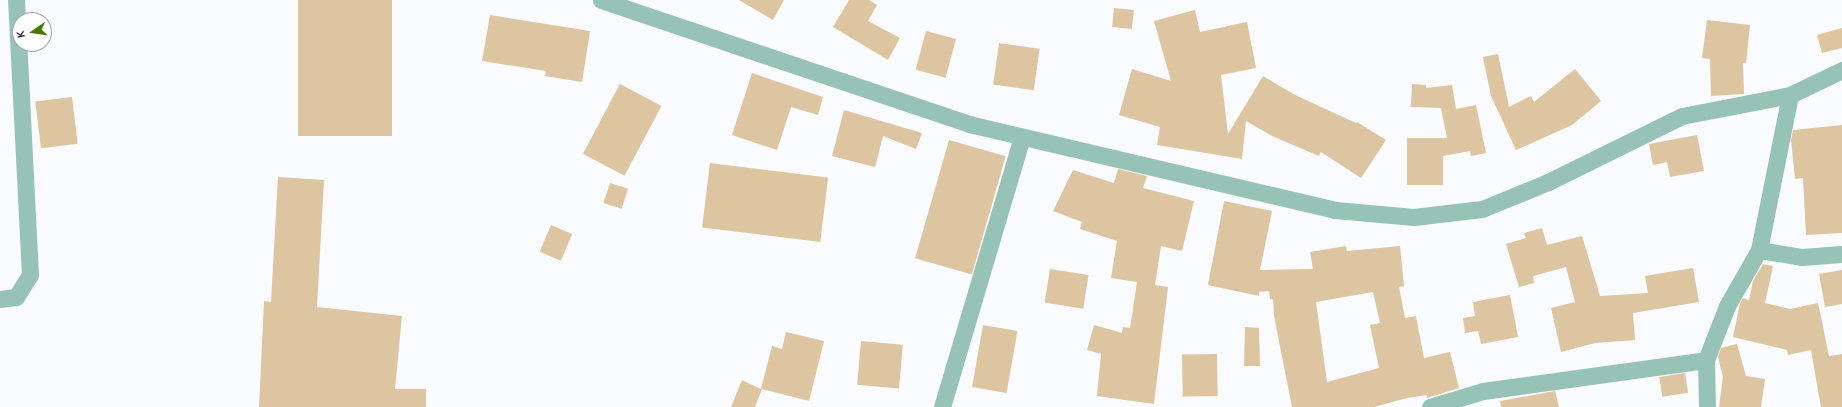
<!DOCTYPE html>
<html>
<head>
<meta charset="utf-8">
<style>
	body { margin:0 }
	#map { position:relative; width:1842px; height:407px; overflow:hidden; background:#fafbfe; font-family:Karla,sans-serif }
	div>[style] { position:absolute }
	.building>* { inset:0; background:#ddc5a1; transform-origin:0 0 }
	.street>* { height:17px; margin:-8.5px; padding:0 8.5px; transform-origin:8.5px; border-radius:8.5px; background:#96c3b5 }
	span { translate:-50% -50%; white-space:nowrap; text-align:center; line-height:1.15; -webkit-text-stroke:3.5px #fff; paint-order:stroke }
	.north { position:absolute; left:12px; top:12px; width:40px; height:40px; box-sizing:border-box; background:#fff; border:1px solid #a6a7a8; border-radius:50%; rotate:257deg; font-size:11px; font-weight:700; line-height:16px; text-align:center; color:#212225 }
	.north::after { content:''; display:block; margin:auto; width:14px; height:18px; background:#497900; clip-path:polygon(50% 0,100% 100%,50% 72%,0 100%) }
</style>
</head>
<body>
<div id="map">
	<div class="building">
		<div style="left:298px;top:0;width:94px;height:136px"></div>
		<div style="clip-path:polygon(739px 0,784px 0,773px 20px)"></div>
		<div style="clip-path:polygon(849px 0,869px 0,877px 5px,868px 21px,900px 38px,888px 60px,833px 27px)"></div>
		<div style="left:1114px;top:8px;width:20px;height:19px;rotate:6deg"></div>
		<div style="clip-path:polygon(1195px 10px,1200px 32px,1247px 22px,1256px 68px,1221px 75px,1228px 134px,1263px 76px,1295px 95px,1356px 123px,1357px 122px,1386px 140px,1361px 178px,1321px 152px,1319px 156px,1272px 136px,1246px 121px,1242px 159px,1157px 145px,1160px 127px,1119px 115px,1132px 69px,1171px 81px,1154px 21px)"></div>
		<div style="clip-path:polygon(490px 15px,590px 31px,582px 82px,545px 76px,546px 71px,482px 61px)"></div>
		<div style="clip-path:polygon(1707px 20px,1750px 25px,1746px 63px,1743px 63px,1744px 94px,1711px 96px,1710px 59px,1702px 58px)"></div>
		<div style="clip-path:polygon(1842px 28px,1842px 48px,1822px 53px,1817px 35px)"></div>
		<div style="left:926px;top:31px;width:31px;height:40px;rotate:15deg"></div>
		<div style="left:999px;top:43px;width:41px;height:42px;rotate:8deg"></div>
		<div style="clip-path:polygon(1498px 54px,1509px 107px,1531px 96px,1534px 102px,1575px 69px,1601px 101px,1572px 125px,1516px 150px,1491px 96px,1483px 57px)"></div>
		<div style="clip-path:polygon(752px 73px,823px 97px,818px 115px,791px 107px,777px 150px,732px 135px)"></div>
		<div style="left:620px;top:84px;width:47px;height:79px;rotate:28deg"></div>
		<div style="clip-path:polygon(1412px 84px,1426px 85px,1426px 88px,1452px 85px,1456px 109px,1476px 105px,1486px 153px,1471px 156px,1470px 151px,1443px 156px,1443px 185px,1407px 185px,1407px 138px,1447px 138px,1441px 108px,1411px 107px)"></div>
		<div style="left:72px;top:97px;width:47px;height:37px;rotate:83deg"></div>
		<div style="clip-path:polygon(844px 110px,922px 133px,916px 149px,883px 136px,875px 167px,832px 156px)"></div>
		<div style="clip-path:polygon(1842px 125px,1842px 233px,1806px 235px,1803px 178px,1795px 179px,1791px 140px,1793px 130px)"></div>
		<div style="clip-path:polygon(1697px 135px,1704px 171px,1670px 177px,1667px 162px,1653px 165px,1649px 144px)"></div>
		<div style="left:949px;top:140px;width:59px;height:123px;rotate:16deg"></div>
		<div style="left:710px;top:163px;width:119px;height:65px;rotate:7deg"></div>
		<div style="clip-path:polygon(1118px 169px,1147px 176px,1143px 188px,1194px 201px,1182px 251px,1161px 246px,1155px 285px,1168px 287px,1154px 404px,1097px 396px,1101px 354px,1087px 350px,1094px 325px,1122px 333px,1123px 327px,1130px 328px,1137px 282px,1111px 278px,1117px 241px,1080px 229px,1082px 222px,1053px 211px,1073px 170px,1114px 183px)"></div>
		<div style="clip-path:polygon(278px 177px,324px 180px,317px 307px,402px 316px,395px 389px,426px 389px,426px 407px,259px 407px,264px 301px,271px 302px)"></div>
		<div style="left:610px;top:183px;width:19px;height:21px;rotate:18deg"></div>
		<div style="clip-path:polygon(evenodd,1224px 201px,1272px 211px,1260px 270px,1313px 269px,1310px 252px,1346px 246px,1347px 251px,1400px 246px,1404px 286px,1399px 287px,1405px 318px,1416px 316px,1424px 358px,1450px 352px,1459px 388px,1427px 398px,1427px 395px,1407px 398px,1374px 407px,1292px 407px,1274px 316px,1273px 299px,1270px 299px,1269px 291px,1259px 292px,1259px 296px,1208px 285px,1224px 201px,1373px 292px,1380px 323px,1370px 325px,1379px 368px,1327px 382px,1316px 302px,1373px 292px)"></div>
		<div style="left:551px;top:225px;width:23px;height:29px;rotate:23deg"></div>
		<div style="clip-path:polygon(1542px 228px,1547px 245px,1582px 236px,1600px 296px,1648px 293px,1645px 276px,1693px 268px,1699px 302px,1633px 313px,1635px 340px,1595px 343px,1561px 352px,1551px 308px,1575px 302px,1566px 267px,1533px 276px,1534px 283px,1519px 287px,1506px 244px,1526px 238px,1524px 233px)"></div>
		<div style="clip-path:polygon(1763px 264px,1773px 266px,1765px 303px,1790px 309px,1818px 303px,1829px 356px,1842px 354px,1842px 407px,1821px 407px,1811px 350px,1788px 355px,1787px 350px,1733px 337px,1740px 303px,1743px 298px,1749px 300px,1753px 281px)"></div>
		<div style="left:1050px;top:269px;width:39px;height:34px;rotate:9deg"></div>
		<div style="clip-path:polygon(1842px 270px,1842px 304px,1825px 307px,1819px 274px)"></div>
		<div style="clip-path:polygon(1510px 295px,1518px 337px,1481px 344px,1478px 331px,1465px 333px,1463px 318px,1475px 316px,1473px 302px)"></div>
		<div style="left:983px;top:325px;width:35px;height:63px;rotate:10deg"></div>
		<div style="clip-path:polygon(1245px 327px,1259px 328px,1260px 366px,1244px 366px)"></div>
		<div style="clip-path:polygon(786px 332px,824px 341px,809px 401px,762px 389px,755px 407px,731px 407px,742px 380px,761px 389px,772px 346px,782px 349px)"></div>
		<div style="left:861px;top:341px;width:42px;height:44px;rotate:5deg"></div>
		<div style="clip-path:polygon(1737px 344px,1746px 376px,1765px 379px,1761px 407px,1719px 407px,1723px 377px,1718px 357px,1721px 348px)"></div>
		<div style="left:1217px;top:354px;width:42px;height:35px;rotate:89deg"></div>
		<div style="left:1685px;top:373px;width:20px;height:26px;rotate:81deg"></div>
		<div style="clip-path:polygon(1555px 391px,1559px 407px,1501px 407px,1500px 401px)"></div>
	</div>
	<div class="street">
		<div style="left:601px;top:0;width:388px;rotate:18.6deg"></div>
		<div style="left:969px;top:124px;width:376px;rotate:13.2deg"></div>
		<div style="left:1335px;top:210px;width:79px;rotate:5.1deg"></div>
		<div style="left:1414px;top:217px;width:68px;rotate:-6.7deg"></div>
		<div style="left:1482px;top:209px;width:71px;rotate:-22.2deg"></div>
		<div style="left:1548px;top:182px;width:149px;rotate:-26.2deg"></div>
		<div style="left:1682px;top:116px;width:110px;rotate:-11deg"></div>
		<div style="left:1790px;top:95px;width:58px;rotate:-25.7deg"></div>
		<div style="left:1759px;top:250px;width:44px;rotate:9.2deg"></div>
		<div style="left:1802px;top:257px;width:40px;rotate:-4.3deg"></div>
		<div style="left:0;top:299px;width:16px;rotate:-7deg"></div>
		<div style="left:16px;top:297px;width:26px;rotate:-58deg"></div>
		<div style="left:30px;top:275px;width:275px;rotate:-92.9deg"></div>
		<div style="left:942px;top:407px;width:282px;rotate:-73.5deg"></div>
		<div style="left:1430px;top:407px;width:55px;rotate:-16.8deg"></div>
		<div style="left:1483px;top:391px;width:225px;rotate:-7.9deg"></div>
		<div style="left:1707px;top:407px;width:47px;rotate:-91.2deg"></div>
		<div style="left:1706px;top:360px;width:58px;rotate:-68.7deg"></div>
		<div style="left:1727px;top:306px;width:64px;rotate:-60.3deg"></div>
		<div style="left:1759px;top:250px;width:158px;rotate:-78.7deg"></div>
	</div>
	<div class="north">K</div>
</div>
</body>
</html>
